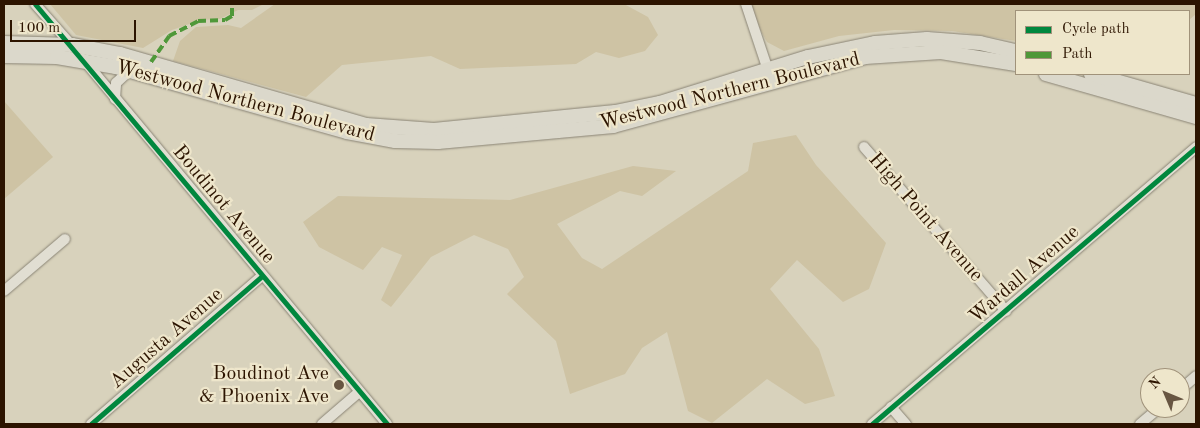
<!DOCTYPE html>
<html>
<head>
<meta charset="utf-8">
<style>
	body { margin:0 }
	#map { position:relative; width:1200px; height:428px; overflow:hidden; background:#d8d2bc; font-family:"Old Standard TT",serif }
	div>[style] { position:absolute }
	.green>* { inset:0; background:#cec3a4 }
	.roads { filter:drop-shadow(0 0 1px #8a8475) drop-shadow(0 0 1px #8a8475) }
	.minor>* { height:10px; margin:-5px; padding:0 5px; transform-origin:5px; border-radius:5px; background:#e1ded2 }
	.major>* { height:14px; margin:-7px; padding:0 7px; transform-origin:7px; border-radius:7px; background:#dbd8cb }
	.quiet>* { height:4px; margin-top:-2px; transform-origin:0; background:repeating-linear-gradient(90deg,#4f9839 0 8px,transparent 0 12px) }
	.cycleway>* { height:5px; margin:-2.5px; padding:0 2.5px; transform-origin:2.5px; border-radius:2.5px; background:#00873e }
	.dots>* { width:14px; height:14px; translate:-50% -50%; box-sizing:border-box; border:2px solid #eee6cb; border-radius:50% }
	span { translate:-50% -50%; white-space:nowrap; text-align:center; line-height:1.15; -webkit-text-stroke:4.5px #eee6cb; paint-order:stroke }
	.street-label { font-size:20px; color:#2c1400 }
	.poi-label { font-size:20px; color:#2c1400 }
	.right { translate:-100% -50%; text-align:right }
	.frame { position:absolute; inset:0; border:5px solid #2c1400; pointer-events:none }
	.legend { position:absolute; left:1015px; top:10px; width:175px; height:65px; box-sizing:border-box; background:#eee6cb; border:1px solid #a0927a; margin:0; padding:6px 9px; list-style:none; font-size:15px; color:#2c1400 }
	.legend li { display:flex; align-items:center; gap:10px; height:25px }
	.legend b { width:25px; border:1px solid #a0927a }
	.north { position:absolute; left:1140px; top:368px; width:50px; height:50px; box-sizing:border-box; background:#eee6cb; border:1px solid #a0927a; border-radius:50%; rotate:315deg; font-size:14px; font-weight:700; line-height:20px; text-align:center; color:#2c1400 }
	.north::after { content:''; display:block; margin:auto; width:18px; height:22px; background:#685642; clip-path:polygon(50% 0,100% 100%,50% 72%,0 100%) }
	.scale { position:absolute; left:10px; top:20px; width:126px; height:22px; box-sizing:border-box; border:2px solid #2c1400; border-top:0; padding-left:6px; font-size:15px; line-height:18px; white-space:nowrap; color:#2c1400; -webkit-text-stroke:4px #eee6cb; paint-order:stroke }
</style>
</head>
<body>
<div id="map">
	<div class="green">
		<div style="clip-path:polygon(50px 4px,264px 4px,252px 10px,238px 10px,220px 19px,201px 20px,172px 30px,143px 48px,76px 35px)"></div>
		<div style="clip-path:polygon(275px 4px,624px 4px,648px 17px,658px 35px,645px 51px,619px 58px,596px 52px,576px 64px,460px 69px,431px 56px,342px 65px,306px 97px,173px 61px,180px 41px,196px 27px,228px 25px,241px 28px)"></div>
		<div style="clip-path:polygon(746px 4px,1196px 4px,1196px 14px,1189px 20px,1189px 11px,1016px 11px,1016px 41px,952px 31px,894px 30px,839px 36px,784px 51px,767px 42px)"></div>
		<div style="clip-path:polygon(4px 101px,53px 157px,4px 199px)"></div>
		<div style="clip-path:polygon(796px 135px,816px 165px,886px 243px,869px 289px,843px 302px,797px 260px,770px 289px,819px 349px,835px 396px,805px 404px,767px 379px,712px 423px,688px 411px,667px 332px,642px 348px,625px 374px,570px 394px,556px 341px,507px 294px,524px 277px,508px 249px,474px 235px,431px 257px,391px 307px,381px 300px,402px 255px,382px 247px,363px 270px,319px 247px,303px 222px,338px 196px,510px 200px,633px 166px,676px 171px,642px 196px,620px 191px,557px 224px,582px 258px,602px 269px,748px 171px,753px 143px)"></div>
	</div>
	<div class="roads">
		<div class="minor">
			<div style="left:35px;top:4px;width:59px;rotate:48.4deg"></div>
			<div style="left:746px;top:4px;width:76px;rotate:71.6deg"></div>
			<div style="left:83px;top:59px;width:475px;rotate:50.2deg"></div>
			<div style="left:115px;top:99px;width:16px;rotate:-86deg"></div>
			<div style="left:116px;top:83px;width:18px;rotate:-43deg"></div>
			<div style="left:864px;top:147px;width:217px;rotate:49.1deg"></div>
			<div style="left:4px;top:291px;width:80px;rotate:-40.4deg"></div>
			<div style="left:1180px;top:390px;width:21px;rotate:-41deg"></div>
			<div style="left:891px;top:407px;width:23px;rotate:49deg"></div>
			<div style="left:91px;top:424px;width:226px;rotate:-40.9deg"></div>
			<div style="left:322px;top:424px;width:49px;rotate:-40.9deg"></div>
			<div style="left:872px;top:424px;width:426px;rotate:-40.5deg"></div>
			<div style="left:1140px;top:424px;width:25px;rotate:-40deg"></div>
		</div>
		<div class="major">
			<div style="left:4px;top:43px;width:68px;rotate:1.7deg"></div>
			<div style="left:72px;top:45px;width:49px;rotate:10.6deg"></div>
			<div style="left:120px;top:54px;width:256px;rotate:16.1deg"></div>
			<div style="left:366px;top:125px;width:68px;rotate:4.2deg"></div>
			<div style="left:434px;top:130px;width:182px;rotate:-5.7deg"></div>
			<div style="left:615px;top:112px;width:46px;rotate:-11.3deg"></div>
			<div style="left:660px;top:103px;width:155px;rotate:-17.3deg"></div>
			<div style="left:808px;top:57px;width:68px;rotate:-11.8deg"></div>
			<div style="left:875px;top:43px;width:52px;rotate:-4.4deg"></div>
			<div style="left:927px;top:39px;width:53px;rotate:4.3deg"></div>
			<div style="left:980px;top:43px;width:37px;rotate:13deg"></div>
			<div style="left:4px;top:56px;width:53px;rotate:1.1deg"></div>
			<div style="left:57px;top:57px;width:60px;rotate:9.6deg"></div>
			<div style="left:116px;top:67px;width:240px;rotate:15.7deg"></div>
			<div style="left:347px;top:132px;width:49px;rotate:10.6deg"></div>
			<div style="left:395px;top:141px;width:43px;rotate:1.3deg"></div>
			<div style="left:438px;top:142px;width:176px;rotate:-5.2deg"></div>
			<div style="left:613px;top:126px;width:261px;rotate:-15.3deg"></div>
			<div style="left:865px;top:57px;width:76px;rotate:-3.8deg"></div>
			<div style="left:941px;top:52px;width:76px;rotate:9.1deg"></div>
			<div style="left:1046px;top:74px;width:156px;rotate:16deg"></div>
			<div style="left:1091px;top:74px;width:109px;rotate:15.9deg"></div>
		</div>
	</div>
	<div class="quiet">
		<div style="left:151px;top:62px;width:32px;rotate:-55deg"></div>
		<div style="left:169px;top:36px;width:33px;rotate:-27deg"></div>
		<div style="left:198px;top:21px;width:27px;rotate:-2deg"></div>
		<div style="left:225px;top:20px;width:8px;rotate:-30deg"></div>
		<div style="left:232px;top:16px;width:12px;rotate:-90deg"></div>
	</div>
	<div class="cycleway">
		<div style="left:35px;top:4px;width:548px;rotate:50.03deg"></div>
		<div style="left:91px;top:424px;width:226px;rotate:-40.9deg"></div>
		<div style="left:872px;top:424px;width:426px;rotate:-40.5deg"></div>
	</div>
	<div class="dots">
		<div style="left:339px;top:385px;background:#685642"></div>
	</div>
	<div class="street-label">
		<span style="left:730px;top:92px;rotate:-14deg">Westwood Northern Boulevard</span>
		<span style="left:245px;top:102px;rotate:15deg">Westwood Northern Boulevard</span>
		<span style="left:223px;top:205px;rotate:50deg">Boudinot Avenue</span>
		<span style="left:925px;top:218px;rotate:49deg">High Point Avenue</span>
		<span style="left:1025px;top:275px;rotate:-41deg">Wardall Avenue</span>
		<span style="left:167px;top:339px;rotate:-41deg">Augusta Avenue</span>
	</div>
	<div class="poi-label">
		<span class="right" style="left:329px;top:386px">Boudinot Ave<br>&amp; Phoenix Ave</span>
	</div>
	<div class="frame"></div>
	<ul class="legend">
	<li><b style="height:6px;background:#00873e"></b>Cycle path</li>
	<li><b style="height:6px;background:#4f9839"></b>Path</li>
	</ul>
	<div class="north">N</div>
	<div class="scale">100 m</div>
</div>
</body>
</html>
